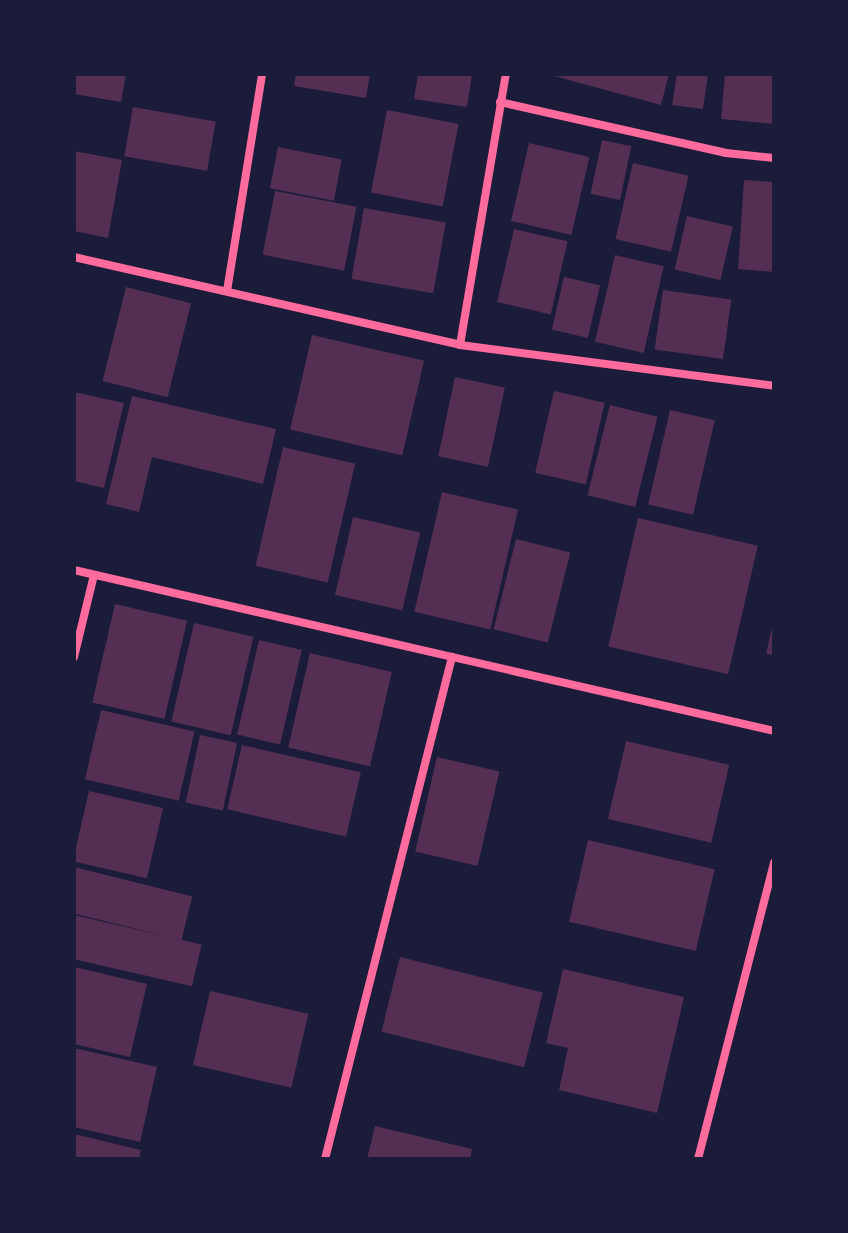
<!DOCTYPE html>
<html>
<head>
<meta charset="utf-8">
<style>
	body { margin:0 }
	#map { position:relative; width:848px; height:1233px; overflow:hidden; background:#1b1b3a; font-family:"PT Sans Narrow",sans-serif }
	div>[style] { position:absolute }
	.building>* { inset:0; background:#542f53; transform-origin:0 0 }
	.minor>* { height:8px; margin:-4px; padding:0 4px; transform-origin:4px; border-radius:4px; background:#ff6b9d }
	span { translate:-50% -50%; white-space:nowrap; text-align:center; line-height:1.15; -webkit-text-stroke:6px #1b1b3a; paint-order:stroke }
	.frame { position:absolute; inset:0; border:76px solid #1b1b3a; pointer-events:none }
</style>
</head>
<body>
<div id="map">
	<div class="building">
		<div style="clip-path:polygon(74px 74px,126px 74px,121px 102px,74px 94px)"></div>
		<div style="clip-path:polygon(296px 74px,370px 74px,366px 98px,294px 86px)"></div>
		<div style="clip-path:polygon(418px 74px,472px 74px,467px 107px,414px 99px)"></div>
		<div style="clip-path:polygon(547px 74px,669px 74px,661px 105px)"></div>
		<div style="clip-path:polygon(677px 74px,708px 74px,703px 109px,672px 105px)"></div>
		<div style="clip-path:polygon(725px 74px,774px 74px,774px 124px,721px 119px)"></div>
		<div style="left:133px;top:107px;width:84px;height:50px;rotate:10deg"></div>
		<div style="left:387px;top:110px;width:73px;height:84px;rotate:11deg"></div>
		<div style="left:602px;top:140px;width:30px;height:55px;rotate:12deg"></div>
		<div style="left:529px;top:143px;width:62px;height:80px;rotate:13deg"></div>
		<div style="left:278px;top:147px;width:65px;height:42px;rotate:11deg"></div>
		<div style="clip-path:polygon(74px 151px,122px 160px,108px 238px,74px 231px)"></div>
		<div style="left:633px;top:163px;width:57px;height:78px;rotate:13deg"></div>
		<div style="clip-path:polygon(744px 180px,774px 182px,774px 272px,738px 269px)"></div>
		<div style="left:275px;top:191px;width:83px;height:65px;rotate:11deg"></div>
		<div style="left:364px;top:208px;width:83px;height:72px;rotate:10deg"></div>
		<div style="left:687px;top:216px;width:47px;height:55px;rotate:13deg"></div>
		<div style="left:514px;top:229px;width:55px;height:75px;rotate:13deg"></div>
		<div style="left:615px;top:255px;width:50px;height:89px;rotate:13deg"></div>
		<div style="left:564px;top:277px;width:37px;height:54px;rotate:13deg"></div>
		<div style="left:126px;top:287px;width:67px;height:97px;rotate:14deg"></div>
		<div style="left:663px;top:290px;width:69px;height:60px;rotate:8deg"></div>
		<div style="left:312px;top:335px;width:115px;height:97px;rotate:13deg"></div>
		<div style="left:455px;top:377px;width:51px;height:81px;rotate:12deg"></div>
		<div style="left:554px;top:391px;width:52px;height:84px;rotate:13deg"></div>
		<div style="clip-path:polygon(74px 392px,124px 403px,104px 488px,74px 481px)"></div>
		<div style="clip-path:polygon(132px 396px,276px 429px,263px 484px,152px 457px,139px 512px,106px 504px)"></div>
		<div style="left:610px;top:405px;width:49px;height:93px;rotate:14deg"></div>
		<div style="left:670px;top:410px;width:46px;height:97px;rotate:13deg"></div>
		<div style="left:283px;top:447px;width:74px;height:122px;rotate:13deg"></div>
		<div style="left:442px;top:492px;width:78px;height:123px;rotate:13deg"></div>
		<div style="left:353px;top:517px;width:69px;height:80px;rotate:13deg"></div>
		<div style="left:638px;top:518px;width:123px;height:132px;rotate:13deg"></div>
		<div style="left:516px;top:539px;width:56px;height:93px;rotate:14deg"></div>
		<div style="left:115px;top:604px;width:74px;height:101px;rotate:13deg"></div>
		<div style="left:194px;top:623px;width:61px;height:101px;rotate:13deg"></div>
		<div style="clip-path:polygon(773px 623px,774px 623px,774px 655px,766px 654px)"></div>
		<div style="left:259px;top:640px;width:44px;height:97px;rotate:13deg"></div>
		<div style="left:310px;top:653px;width:84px;height:97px;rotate:13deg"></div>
		<div style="left:101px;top:710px;width:96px;height:71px;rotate:13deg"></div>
		<div style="left:200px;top:735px;width:38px;height:69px;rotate:12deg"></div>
		<div style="left:626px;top:741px;width:106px;height:80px;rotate:13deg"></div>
		<div style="left:242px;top:745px;width:122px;height:66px;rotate:13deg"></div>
		<div style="left:437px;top:757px;width:64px;height:97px;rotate:13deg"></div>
		<div style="left:89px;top:791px;width:76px;height:72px;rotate:13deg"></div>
		<div style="left:588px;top:840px;width:130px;height:84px;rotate:13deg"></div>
		<div style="left:74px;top:867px;width:122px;height:45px;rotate:14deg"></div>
		<div style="left:74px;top:915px;width:131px;height:43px;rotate:13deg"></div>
		<div style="left:400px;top:957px;width:147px;height:77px;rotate:14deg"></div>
		<div style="clip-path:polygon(74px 967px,147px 984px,130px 1057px,74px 1044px)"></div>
		<div style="clip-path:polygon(563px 969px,684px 997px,657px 1113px,559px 1090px,568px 1048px,546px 1043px)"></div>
		<div style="left:210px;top:991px;width:101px;height:76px;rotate:13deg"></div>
		<div style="clip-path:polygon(74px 1048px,157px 1067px,140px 1142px,74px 1127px)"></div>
		<div style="clip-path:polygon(375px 1126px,472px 1149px,470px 1159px,367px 1159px)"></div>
		<div style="clip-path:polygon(74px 1134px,141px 1150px,139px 1159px,74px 1159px)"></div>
	</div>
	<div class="minor">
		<div style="left:500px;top:102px;width:232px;rotate:12.7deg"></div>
		<div style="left:726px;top:153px;width:48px;rotate:5.9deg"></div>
		<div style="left:74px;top:257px;width:396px;rotate:12.8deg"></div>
		<div style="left:460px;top:345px;width:317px;rotate:7.4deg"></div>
		<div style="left:227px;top:291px;width:220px;rotate:-80.8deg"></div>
		<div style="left:460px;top:345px;width:275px;rotate:-80.4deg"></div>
		<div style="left:74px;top:570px;width:718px;rotate:12.95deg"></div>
		<div style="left:74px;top:657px;width:84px;rotate:-76.3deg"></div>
		<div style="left:325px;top:1159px;width:518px;rotate:-75.8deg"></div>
		<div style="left:698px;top:1159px;width:306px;rotate:-75.6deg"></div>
	</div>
	<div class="frame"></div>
</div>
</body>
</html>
